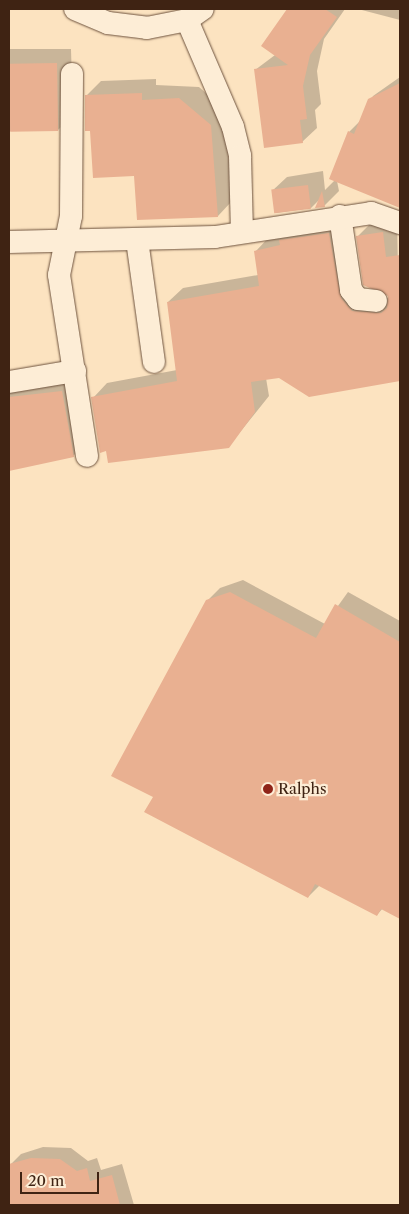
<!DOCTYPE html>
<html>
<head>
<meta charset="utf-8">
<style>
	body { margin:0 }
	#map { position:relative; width:409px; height:1214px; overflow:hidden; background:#fce3c0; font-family:"Libre Caslon Text",serif }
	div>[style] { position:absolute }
	.shadow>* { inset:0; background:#0003 }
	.building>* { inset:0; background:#e9b091; transform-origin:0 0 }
	.roads { filter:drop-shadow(0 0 1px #6e533e) drop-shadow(0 0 1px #6e533e) }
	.street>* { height:22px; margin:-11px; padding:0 11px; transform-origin:11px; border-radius:11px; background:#fdedd6 }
	.dots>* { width:14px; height:14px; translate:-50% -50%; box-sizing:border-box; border:2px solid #fdedd6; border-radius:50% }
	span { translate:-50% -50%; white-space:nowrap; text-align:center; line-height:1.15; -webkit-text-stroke:4.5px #fdedd6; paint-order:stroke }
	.poi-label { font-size:15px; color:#3f2313 }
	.left { translate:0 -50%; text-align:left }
	.frame { position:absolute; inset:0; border:10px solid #3f2313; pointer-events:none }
	.scale { position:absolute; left:20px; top:1172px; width:79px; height:22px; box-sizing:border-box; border:2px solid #3f2313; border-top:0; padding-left:6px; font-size:15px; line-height:18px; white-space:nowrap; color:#3f2313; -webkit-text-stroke:4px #fdedd6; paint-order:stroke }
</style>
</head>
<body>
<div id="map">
	<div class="shadow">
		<div style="clip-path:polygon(288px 9px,345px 9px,324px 39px,317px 71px,321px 104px,315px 110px,317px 128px,302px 142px,255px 70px,275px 55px,263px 46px)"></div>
		<div style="clip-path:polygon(358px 9px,400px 9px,400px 20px)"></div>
		<div style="clip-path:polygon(9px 49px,71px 49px,73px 115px,58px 130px,9px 131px)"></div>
		<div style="clip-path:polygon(400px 77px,400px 207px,337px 181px,339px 191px,324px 206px,321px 198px,311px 208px,276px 213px,272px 191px,287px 177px,323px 171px,325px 190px,335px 180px,349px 132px,362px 119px,373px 96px)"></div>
		<div style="clip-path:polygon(156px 79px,156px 85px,199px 87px,225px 110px,232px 201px,218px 216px,135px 175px,92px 129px,86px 96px,101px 81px)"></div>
		<div style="clip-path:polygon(397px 218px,400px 380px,309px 396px,280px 376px,266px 378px,269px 396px,228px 447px,93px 398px,107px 383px,177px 370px,168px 302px,183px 288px,258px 275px,256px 251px,270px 236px,343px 219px,355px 283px,367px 296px,389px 298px,358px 236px,372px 222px)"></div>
		<div style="clip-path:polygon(76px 377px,88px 442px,73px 456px,9px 468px,9px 386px)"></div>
		<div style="clip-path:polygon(243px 580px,325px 624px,348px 592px,400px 621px,400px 918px,383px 908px,377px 915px,320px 885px,308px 897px,154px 796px,207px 601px,220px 588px)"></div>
		<div style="clip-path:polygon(43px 1147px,71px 1148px,88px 1161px,97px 1158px,101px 1170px,122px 1164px,134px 1205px,9px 1205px,10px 1165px,21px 1154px)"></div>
	</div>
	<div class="building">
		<div style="clip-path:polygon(287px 9px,325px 9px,337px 17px,310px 55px,303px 86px,307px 119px,300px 120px,303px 143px,264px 148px,254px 69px,288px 65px,261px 46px)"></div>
		<div style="left:57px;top:63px;width:68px;height:48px;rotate:89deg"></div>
		<div style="clip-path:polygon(400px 83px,400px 208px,329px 179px,348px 131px,354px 134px,368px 99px)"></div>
		<div style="clip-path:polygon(142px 93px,142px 100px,179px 98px,211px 125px,218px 217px,137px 220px,134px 176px,93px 178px,90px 131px,85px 131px,85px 95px)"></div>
		<div style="left:308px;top:185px;width:24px;height:37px;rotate:83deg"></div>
		<div style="clip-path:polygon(322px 191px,325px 207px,315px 208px)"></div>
		<div style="clip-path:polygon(383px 232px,386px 257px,400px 255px,400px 381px,309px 397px,279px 378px,251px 382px,255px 412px,229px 448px,108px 463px,106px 451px,100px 453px,91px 397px,177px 381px,167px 302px,259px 286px,254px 251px,280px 245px,279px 240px,329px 233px,341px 298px,352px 311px,381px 313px,387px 308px,388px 296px,363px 285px,356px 236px)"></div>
		<div style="clip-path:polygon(62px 391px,74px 457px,9px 471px,9px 397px)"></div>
		<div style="clip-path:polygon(230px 592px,316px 638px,335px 604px,400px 642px,400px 919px,381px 909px,377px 916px,315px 884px,308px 898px,144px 812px,153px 797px,111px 776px,206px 600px)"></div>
		<div style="clip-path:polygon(31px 1158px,60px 1159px,77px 1171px,87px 1168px,90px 1181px,112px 1175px,120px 1205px,9px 1205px,9px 1164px)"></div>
	</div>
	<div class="roads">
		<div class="street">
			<div style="left:75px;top:9px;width:36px;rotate:23deg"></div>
			<div style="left:108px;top:23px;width:39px;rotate:7deg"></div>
			<div style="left:147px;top:28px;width:41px;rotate:-11.3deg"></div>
			<div style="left:187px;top:20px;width:19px;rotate:-35deg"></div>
			<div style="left:187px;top:20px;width:116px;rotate:66.7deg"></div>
			<div style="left:233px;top:127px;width:30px;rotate:76deg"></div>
			<div style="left:240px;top:156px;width:74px;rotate:88.5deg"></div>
			<div style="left:72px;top:74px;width:142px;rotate:90.4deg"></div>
			<div style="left:71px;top:216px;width:60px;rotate:101.5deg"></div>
			<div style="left:59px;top:275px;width:183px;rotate:81.2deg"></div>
			<div style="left:340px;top:216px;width:75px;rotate:81.5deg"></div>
			<div style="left:351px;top:290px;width:11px;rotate:52deg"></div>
			<div style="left:358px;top:299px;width:18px;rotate:6deg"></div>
			<div style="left:137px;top:240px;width:123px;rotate:82.1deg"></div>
			<div style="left:9px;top:242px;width:206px;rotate:-1.4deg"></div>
			<div style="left:215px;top:237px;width:158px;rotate:-8.7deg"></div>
			<div style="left:371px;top:213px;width:31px;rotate:19deg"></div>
			<div style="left:9px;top:382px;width:67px;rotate:-9.5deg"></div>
		</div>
	</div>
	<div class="dots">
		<div style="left:268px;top:789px;background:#8f2418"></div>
	</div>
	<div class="poi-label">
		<span class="left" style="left:278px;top:789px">Ralphs</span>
	</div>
	<div class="frame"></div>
	<div class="scale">20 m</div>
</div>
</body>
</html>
